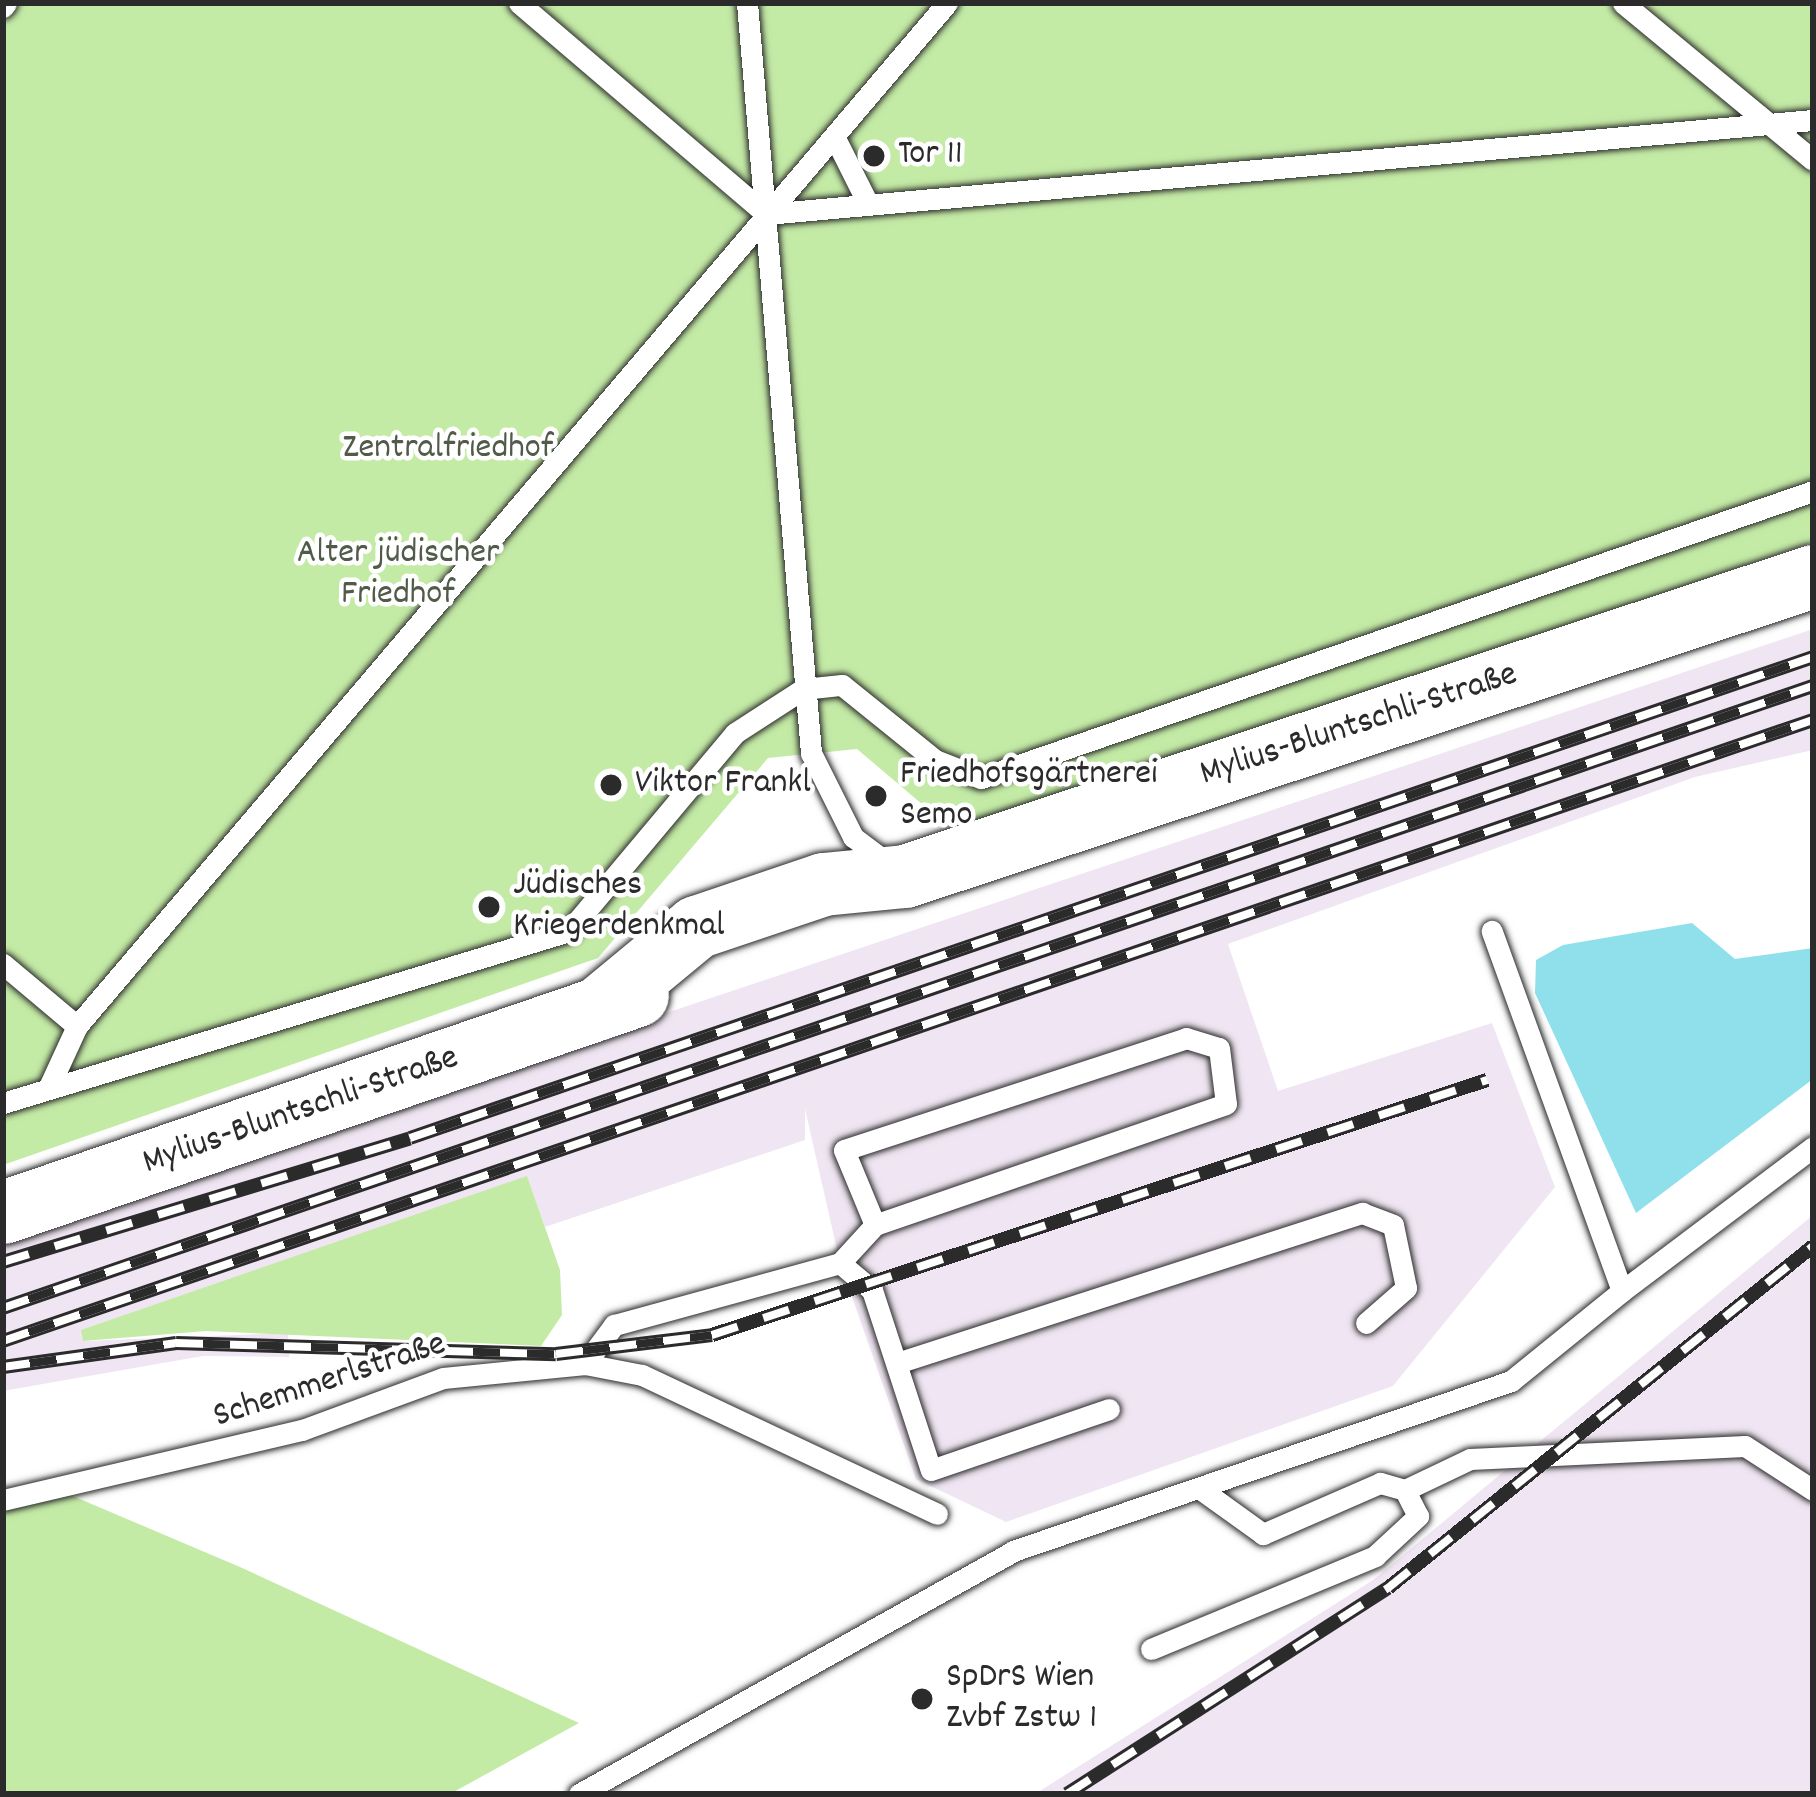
<!DOCTYPE html>
<html>
<head>
<meta charset="utf-8">
<style>
	body { margin:0 }
	#map { position:relative; width:1816px; height:1797px; overflow:hidden; background:#fff; font-family:Dekko,sans-serif }
	div>[style] { position:absolute }
	.built>* { inset:0; background:#f0e6f3 }
	.green>* { inset:0; background:#c4eba6 }
	.water>* { inset:0; background:#90e0ec }
	.roads { filter:drop-shadow(0 0 3px #2b2b2b) drop-shadow(0 0 3px #2b2b2b) }
	.lane>* { height:21px; margin:-10.5px; padding:0 10.5px; transform-origin:10.5px; border-radius:10.5px; background:#fff }
	.secondary>* { height:63px; margin:-31.5px; padding:0 31.5px; transform-origin:31.5px; border-radius:31.5px; background:#fff }
	.rail>* { height:14px; margin-top:-7px; transform-origin:0; background:repeating-linear-gradient(90deg,#fff 0 27px,#2b2b2b 0 54px); box-sizing:border-box; border-block:3px solid #2b2b2b }
	.dots>* { width:33px; height:33px; translate:-50% -50%; box-sizing:border-box; border:6px solid #fff; border-radius:50% }
	span { translate:-50% -50%; white-space:nowrap; text-align:center; line-height:1.15; -webkit-text-stroke:9px #fff; paint-order:stroke }
	.poi-label { font-size:36px; color:#2b2b2b }
	.left { translate:0 -50%; text-align:left }
	.park-label { font-size:36px; color:#515b4a }
	.street-label { font-size:36px; color:#2b2b2b }
	.frame { position:absolute; inset:0; border:6px solid #2b2b2b; pointer-events:none }
</style>
</head>
<body>
<div id="map">
	<div class="built">
		<div style="clip-path:polygon(1813px 629px,1813px 750px,1695px 777px,1228px 944px,1278px 1091px,1492px 1023px,1555px 1187px,1393px 1386px,1006px 1522px,916px 1479px,840px 1263px,805px 1109px,805px 1140px,545px 1227px,527px 1177px,84px 1341px,288px 1333px,289px 1357px,203px 1356px,3px 1391px,3px 1235px)"></div>
		<div style="clip-path:polygon(1813px 1215px,1813px 1794px,1035px 1794px,1373px 1580px)"></div>
	</div>
	<div class="green">
		<div style="clip-path:polygon(3px 3px,1813px 3px,1813px 542px,962px 838px,857px 749px,768px 758px,598px 958px,3px 1165px)"></div>
		<div style="clip-path:polygon(527px 1176px,560px 1270px,562px 1315px,541px 1346px,206px 1331px,83px 1341px,81px 1330px)"></div>
		<div style="clip-path:polygon(61px 1491px,240px 1567px,579px 1723px,450px 1794px,3px 1794px,3px 1500px)"></div>
	</div>
	<div class="water">
		<div style="clip-path:polygon(1692px 923px,1735px 959px,1813px 948px,1813px 1079px,1636px 1213px,1535px 993px,1536px 960px,1563px 945px)"></div>
	</div>
	<div class="roads">
		<div class="lane">
			<div style="left:519px;top:3px;width:325px;rotate:40.5deg"></div>
			<div style="left:766px;top:214px;width:1051px;rotate:-5.13deg"></div>
			<div style="left:747px;top:3px;width:753px;rotate:85.12deg"></div>
			<div style="left:811px;top:753px;width:94px;rotate:63.4deg"></div>
			<div style="left:853px;top:837px;width:46px;rotate:37.1deg"></div>
			<div style="left:1623px;top:3px;width:246px;rotate:39.6deg"></div>
			<div style="left:3px;top:7px;width:5px;rotate:-53deg"></div>
			<div style="left:835px;top:138px;width:74px;rotate:63.4deg"></div>
			<div style="left:3px;top:964px;width:97px;rotate:40deg"></div>
			<div style="left:48px;top:1089px;width:69px;rotate:-65.3deg"></div>
			<div style="left:77px;top:1026px;width:1343px;rotate:-49.62deg"></div>
			<div style="left:3px;top:1103px;width:592px;rotate:-16.9deg"></div>
			<div style="left:569px;top:931px;width:258px;rotate:-50deg"></div>
			<div style="left:735px;top:733px;width:81px;rotate:-32.9deg"></div>
			<div style="left:803px;top:689px;width:39px;rotate:-6deg"></div>
			<div style="left:842px;top:685px;width:119px;rotate:38.9deg"></div>
			<div style="left:935px;top:760px;width:49px;rotate:21.4deg"></div>
			<div style="left:981px;top:778px;width:880px;rotate:-19.03deg"></div>
			<div style="left:840px;top:1263px;width:42px;rotate:40.2deg"></div>
			<div style="left:872px;top:1290px;width:189px;rotate:71.9deg"></div>
			<div style="left:931px;top:1470px;width:188px;rotate:-18.9deg"></div>
			<div style="left:1622px;top:1291px;width:239px;rotate:-37deg"></div>
			<div style="left:897px;top:1363px;width:489px;rotate:-17.9deg"></div>
			<div style="left:1362px;top:1213px;width:33px;rotate:21deg"></div>
			<div style="left:1393px;top:1225px;width:64px;rotate:78.3deg"></div>
			<div style="left:1406px;top:1288px;width:53px;rotate:138.8deg"></div>
			<div style="left:585px;top:1364px;width:49px;rotate:-53.4deg"></div>
			<div style="left:614px;top:1325px;width:234px;rotate:-15.3deg"></div>
			<div style="left:840px;top:1263px;width:52px;rotate:-47.4deg"></div>
			<div style="left:875px;top:1225px;width:81px;rotate:-112.5deg"></div>
			<div style="left:844px;top:1150px;width:360px;rotate:-18.1deg"></div>
			<div style="left:1186px;top:1038px;width:34px;rotate:17deg"></div>
			<div style="left:1219px;top:1048px;width:56px;rotate:82.9deg"></div>
			<div style="left:1226px;top:1104px;width:371px;rotate:161deg"></div>
			<div style="left:1405px;top:1490px;width:72px;rotate:-25.5deg"></div>
			<div style="left:1470px;top:1459px;width:275px;rotate:-2.7deg"></div>
			<div style="left:1745px;top:1446px;width:81px;rotate:32.9deg"></div>
			<div style="left:3px;top:1500px;width:307px;rotate:-13.2deg"></div>
			<div style="left:302px;top:1430px;width:150px;rotate:-20.2deg"></div>
			<div style="left:443px;top:1378px;width:143px;rotate:-5.6deg"></div>
			<div style="left:585px;top:1364px;width:58px;rotate:10.9deg"></div>
			<div style="left:642px;top:1375px;width:326px;rotate:25.2deg"></div>
			<div style="left:1151px;top:1649px;width:243px;rotate:-22.5deg"></div>
			<div style="left:1375px;top:1556px;width:59px;rotate:-42.9deg"></div>
			<div style="left:1418px;top:1516px;width:29px;rotate:-117deg"></div>
			<div style="left:1405px;top:1490px;width:26px;rotate:-164deg"></div>
			<div style="left:1380px;top:1483px;width:128px;rotate:156.4deg"></div>
			<div style="left:1263px;top:1534px;width:79px;rotate:-144.3deg"></div>
			<div style="left:579px;top:1794px;width:497px;rotate:-29.2deg"></div>
			<div style="left:1013px;top:1551px;width:526px;rotate:-18.85deg"></div>
			<div style="left:1511px;top:1381px;width:143px;rotate:-39deg"></div>
			<div style="left:1622px;top:1291px;width:383px;rotate:-109.9deg"></div>
		</div>
		<div class="secondary">
			<div style="left:597px;top:1009px;width:129px;rotate:-39.6deg"></div>
			<div style="left:696px;top:927px;width:134px;rotate:-18.7deg"></div>
			<div style="left:823px;top:884px;width:82px;rotate:-5.6deg"></div>
			<div style="left:905px;top:876px;width:956px;rotate:-18.28deg"></div>
			<div style="left:3px;top:1212px;width:670px;rotate:-18.89deg"></div>
		</div>
	</div>
	<div class="rail">
		<div style="left:3px;top:1262px;width:425px;rotate:-16.9deg"></div>
		<div style="left:410px;top:1138px;width:1483px;rotate:-18.92deg"></div>
		<div style="left:3px;top:1308px;width:1914px;rotate:-18.97deg"></div>
		<div style="left:3px;top:1341px;width:1914px;rotate:-18.94deg"></div>
		<div style="left:3px;top:1367px;width:175px;rotate:-7.9deg"></div>
		<div style="left:176px;top:1343px;width:380px;rotate:1.7deg"></div>
		<div style="left:556px;top:1354px;width:157px;rotate:-6.9deg"></div>
		<div style="left:712px;top:1335px;width:816px;rotate:-18.21deg"></div>
		<div style="left:1067px;top:1794px;width:381px;rotate:-32.7deg"></div>
		<div style="left:1388px;top:1588px;width:546px;rotate:-38.82deg"></div>
	</div>
	<div class="dots">
		<div style="left:874px;top:156px;background:#2b2b2b"></div>
		<div style="left:611px;top:785px;background:#2b2b2b"></div>
		<div style="left:876px;top:796px;background:#2b2b2b"></div>
		<div style="left:489px;top:907px;background:#2b2b2b"></div>
		<div style="left:922px;top:1699px;background:#2b2b2b"></div>
	</div>
	<div class="poi-label">
		<span class="left" style="left:898px;top:156px">Tor 11</span>
		<span class="left" style="left:900px;top:796px">Friedhofsgärtnerei<br>Semo</span>
		<span class="left" style="left:635px;top:785px">Viktor Frankl</span>
		<span class="left" style="left:513px;top:907px">Jüdisches<br>Kriegerdenkmal</span>
		<span class="left" style="left:946px;top:1699px">SpDrS Wien<br>Zvbf Zstw 1</span>
	</div>
	<div class="park-label">
		<span style="left:448px;top:450px">Zentralfriedhof</span>
		<span style="left:398px;top:575px">Alter jüdischer<br>Friedhof</span>
	</div>
	<div class="street-label">
		<span style="left:1359px;top:726px;rotate:-18deg">Mylius-Bluntschli-Straße</span>
		<span style="left:301px;top:1112px;rotate:-19deg">Mylius-Bluntschli-Straße</span>
		<span style="left:330px;top:1382px;rotate:-18deg">Schemmerlstraße</span>
	</div>
	<div class="frame"></div>
</div>
</body>
</html>
